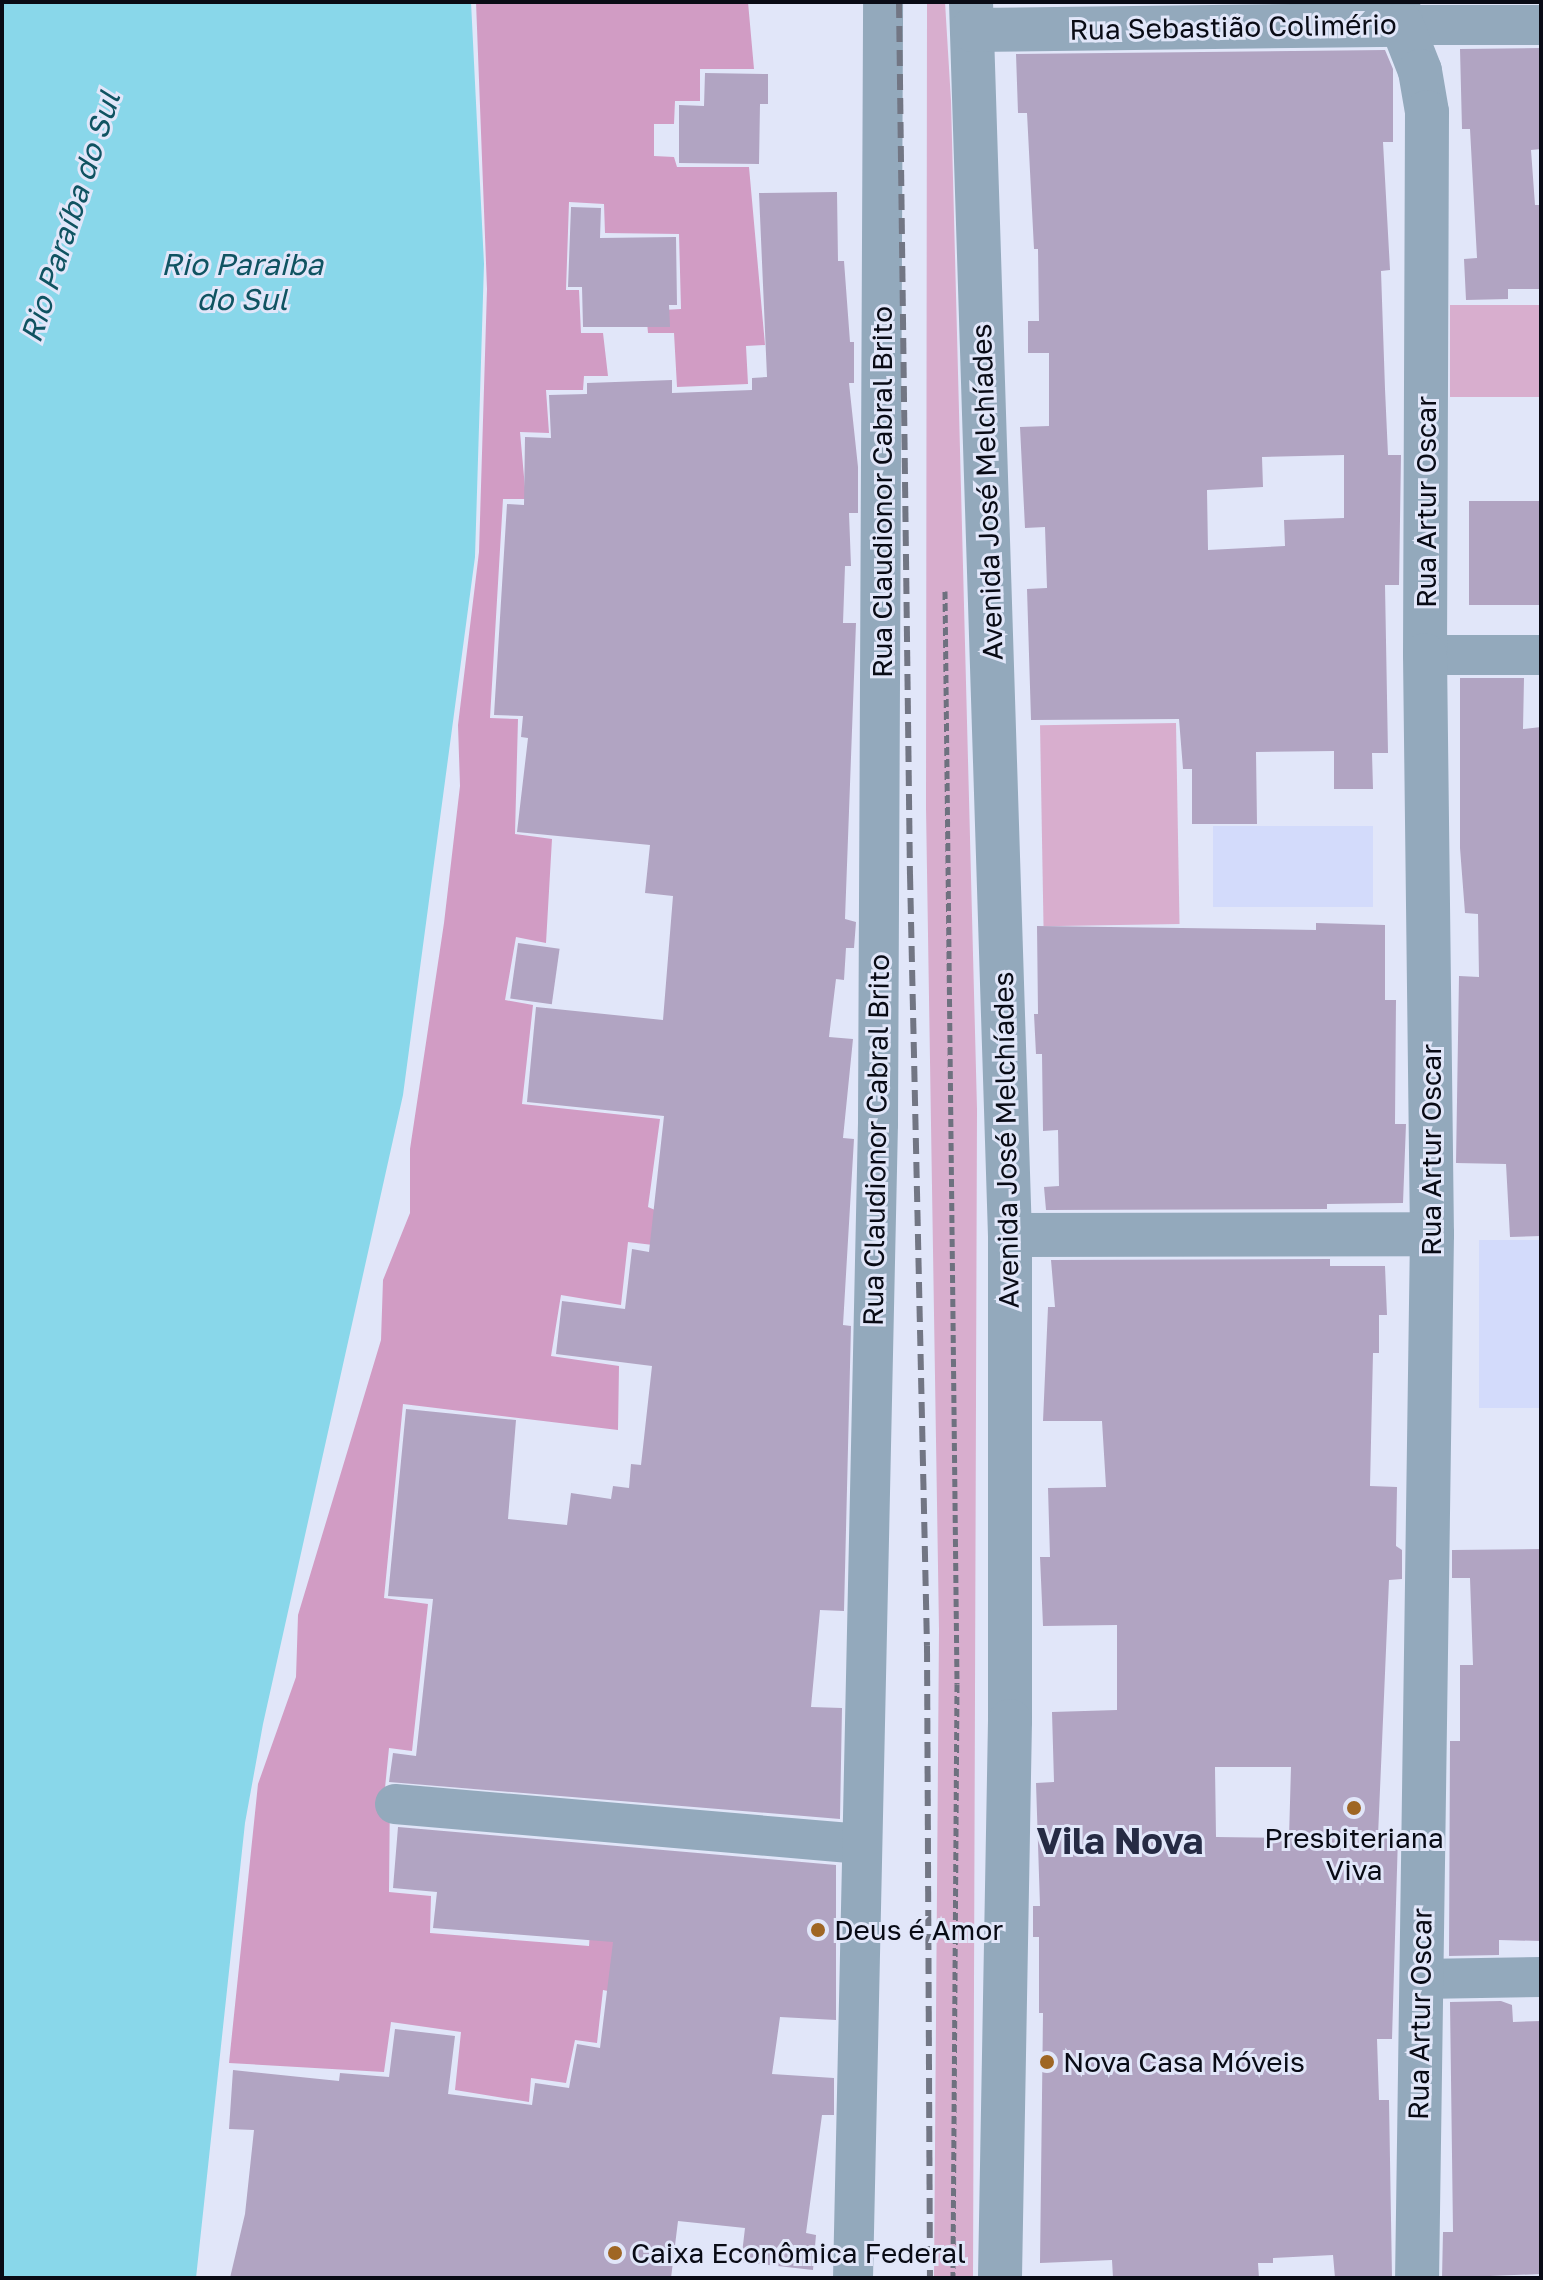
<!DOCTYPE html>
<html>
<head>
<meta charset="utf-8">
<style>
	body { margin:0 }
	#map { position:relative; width:1543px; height:2280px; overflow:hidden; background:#e1e6f9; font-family:"Golos Text",sans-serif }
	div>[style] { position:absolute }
	.built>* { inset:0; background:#d3dbfb; transform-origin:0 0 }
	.green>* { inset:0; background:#d8aece; transform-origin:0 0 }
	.forest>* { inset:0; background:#d19cc4 }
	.water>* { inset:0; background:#89d7ea }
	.building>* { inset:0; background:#b1a4c2; transform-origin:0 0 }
	.path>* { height:5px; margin-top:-2.5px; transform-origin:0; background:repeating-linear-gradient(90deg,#6e717f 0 8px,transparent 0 12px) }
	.minor>* { height:40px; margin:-20px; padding:0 20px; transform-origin:20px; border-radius:20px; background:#93a9bc }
	.tertiary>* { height:44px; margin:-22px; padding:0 22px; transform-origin:22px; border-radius:22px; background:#93a9bc }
	.rail>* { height:6px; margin-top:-3px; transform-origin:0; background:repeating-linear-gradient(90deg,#727684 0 16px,transparent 0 24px) }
	.dots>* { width:22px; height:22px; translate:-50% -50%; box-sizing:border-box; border:4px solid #e1e6f9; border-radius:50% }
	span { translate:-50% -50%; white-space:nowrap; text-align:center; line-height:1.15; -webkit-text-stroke:6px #e1e6f9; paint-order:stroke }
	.street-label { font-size:28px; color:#090b15 }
	.poi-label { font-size:28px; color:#090b15 }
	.left { translate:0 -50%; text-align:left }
	.water-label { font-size:30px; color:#0f5361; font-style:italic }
	.district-label { font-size:36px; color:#262b44; font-weight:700 }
	.frame { position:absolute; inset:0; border:4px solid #090b15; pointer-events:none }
</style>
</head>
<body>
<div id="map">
	<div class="built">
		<div style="left:1213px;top:826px;width:160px;height:81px"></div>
		<div style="left:1541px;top:1240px;width:168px;height:62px;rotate:90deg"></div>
	</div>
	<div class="green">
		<div style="clip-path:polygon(927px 2px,945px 2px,951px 101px,977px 1109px,973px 2278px,934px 2278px,939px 1630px,926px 808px)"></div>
		<div style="left:1541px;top:305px;width:92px;height:91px;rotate:90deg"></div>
		<div style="left:1176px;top:723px;width:201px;height:136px;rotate:89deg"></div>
	</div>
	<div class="forest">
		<div style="clip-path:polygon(476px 2px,748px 2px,754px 69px,700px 69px,700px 101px,675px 101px,674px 124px,654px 124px,654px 156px,674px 157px,677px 167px,749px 167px,765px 345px,746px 346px,748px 384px,677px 387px,674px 333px,648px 333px,646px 311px,681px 309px,679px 234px,605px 233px,604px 204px,569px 202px,566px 290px,579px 290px,581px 333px,603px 333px,608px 376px,584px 376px,583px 390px,546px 390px,549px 433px,520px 432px,526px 499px,503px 499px,490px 718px,518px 719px,515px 834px,552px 839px,546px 943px,516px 937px,505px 1000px,533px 1005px,522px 1104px,660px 1119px,648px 1207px,655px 1210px,653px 1245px,628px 1242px,621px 1305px,561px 1295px,551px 1356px,619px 1366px,618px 1430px,403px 1404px,384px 1598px,428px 1604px,412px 1751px,389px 1748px,385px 1788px,390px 1790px,389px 1892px,431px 1896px,430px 1933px,589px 1946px,594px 1877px,633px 1996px,603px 1990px,597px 2043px,575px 2040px,566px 2083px,531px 2078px,529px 2102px,455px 2090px,461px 2032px,391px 2022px,384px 2072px,229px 2063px,258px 1784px,296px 1677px,298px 1615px,381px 1340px,383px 1280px,410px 1213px,410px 1149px,444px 923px,460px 786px,458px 725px,479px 552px,487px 289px)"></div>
	</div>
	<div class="water">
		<div style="clip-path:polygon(2px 2px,471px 2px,484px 264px,475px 557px,403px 1095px,263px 1724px,245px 1823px,196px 2278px,2px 2278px)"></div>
	</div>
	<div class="building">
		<div style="clip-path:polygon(1541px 48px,1541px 149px,1531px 150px,1535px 205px,1541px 205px,1541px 289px,1508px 289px,1508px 299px,1466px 300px,1464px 259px,1477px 258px,1470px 129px,1462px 129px,1460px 49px)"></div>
		<div style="clip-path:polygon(evenodd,1385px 50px,1393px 69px,1393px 142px,1383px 142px,1390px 270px,1381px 271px,1385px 389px,1388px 455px,1401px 455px,1399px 585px,1385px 585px,1388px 753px,1372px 753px,1373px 789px,1334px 789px,1334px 751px,1256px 752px,1257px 824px,1192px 824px,1192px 769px,1183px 769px,1179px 719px,1031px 720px,1027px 589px,1047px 588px,1045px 527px,1025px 528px,1020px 427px,1049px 426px,1049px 353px,1028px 353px,1028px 321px,1039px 321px,1038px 249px,1034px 249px,1027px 113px,1018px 113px,1016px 54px,1385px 50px,1344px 455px,1344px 518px,1284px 520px,1285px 546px,1208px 550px,1207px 490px,1263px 487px,1262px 457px,1344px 455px)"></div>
		<div style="clip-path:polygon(705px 73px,768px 74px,768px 104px,760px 104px,759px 164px,679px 163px,679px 105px,704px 106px)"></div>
		<div style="clip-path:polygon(837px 192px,838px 261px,844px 261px,850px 342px,854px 342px,854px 383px,849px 383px,858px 467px,858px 513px,849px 513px,851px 566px,845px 566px,843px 623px,856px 623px,845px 919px,856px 922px,854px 948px,846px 948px,844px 980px,836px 979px,829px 1037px,853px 1039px,843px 1138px,854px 1139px,843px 1325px,851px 1326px,844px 1611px,820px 1610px,811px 1707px,842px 1708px,840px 1819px,389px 1782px,393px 1753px,416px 1756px,433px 1599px,388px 1596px,406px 1409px,516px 1420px,508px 1519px,567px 1525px,571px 1493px,611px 1499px,613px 1486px,629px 1488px,631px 1464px,641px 1465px,652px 1366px,556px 1354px,562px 1301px,625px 1309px,632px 1249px,649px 1252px,664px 1116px,527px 1102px,536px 1007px,663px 1020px,673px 896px,645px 893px,650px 845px,517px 832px,528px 738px,521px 737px,523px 716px,494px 715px,507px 504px,524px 505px,525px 437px,551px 438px,549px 395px,587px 394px,587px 383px,672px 380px,672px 393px,752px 390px,752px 378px,767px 377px,759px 193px)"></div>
		<div style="clip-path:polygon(571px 207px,601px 208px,600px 238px,676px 237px,677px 305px,669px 305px,670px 327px,583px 327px,582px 287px,568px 287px)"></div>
		<div style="left:1541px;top:501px;width:104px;height:72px;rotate:90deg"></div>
		<div style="clip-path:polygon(1460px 678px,1524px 678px,1523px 729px,1541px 727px,1541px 1236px,1510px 1237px,1506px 1164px,1456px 1163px,1459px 976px,1479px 977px,1478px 914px,1465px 913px,1460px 848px)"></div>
		<div style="clip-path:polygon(1316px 923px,1385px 925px,1385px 1000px,1396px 1000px,1395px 1124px,1406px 1124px,1403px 1203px,1327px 1204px,1327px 1209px,1046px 1210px,1044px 1187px,1059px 1186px,1058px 1130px,1043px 1131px,1042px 1054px,1036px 1054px,1034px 1014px,1038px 1014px,1037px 926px,1316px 930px)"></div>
		<div style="left:518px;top:943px;width:42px;height:56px;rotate:8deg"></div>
		<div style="clip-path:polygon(evenodd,1330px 1259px,1330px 1266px,1385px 1266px,1387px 1315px,1379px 1315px,1379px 1353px,1373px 1353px,1370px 1486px,1397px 1487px,1396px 1546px,1402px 1550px,1402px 1579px,1389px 1580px,1378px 1836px,1398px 1836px,1392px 2039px,1377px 2039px,1379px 2100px,1389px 2100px,1392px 2278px,1335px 2278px,1333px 2255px,1273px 2258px,1273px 2263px,1258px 2263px,1259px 2278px,1113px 2278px,1112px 2260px,1040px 2263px,1043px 2013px,1039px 2013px,1039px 1937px,1033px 1937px,1033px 1906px,1040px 1906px,1036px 1783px,1054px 1782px,1052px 1712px,1117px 1710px,1117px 1625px,1043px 1626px,1040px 1557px,1050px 1557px,1048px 1488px,1106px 1487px,1102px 1421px,1043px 1421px,1048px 1307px,1055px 1307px,1051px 1260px,1330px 1259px,1215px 1767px,1291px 1767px,1289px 1838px,1216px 1837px,1215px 1767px)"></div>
		<div style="clip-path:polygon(1541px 1549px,1541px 1941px,1499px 1940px,1499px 1955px,1449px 1956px,1450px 1741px,1460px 1741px,1460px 1665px,1473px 1665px,1470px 1578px,1452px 1578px,1452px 1550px)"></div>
		<div style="clip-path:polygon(398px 1827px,836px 1865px,836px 2020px,780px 2017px,772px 2074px,834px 2078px,834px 2115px,822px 2115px,806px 2233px,816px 2235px,813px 2270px,741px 2262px,745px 2228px,678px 2221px,671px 2278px,230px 2278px,245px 2214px,254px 2130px,229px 2129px,233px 2070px,339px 2081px,340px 2073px,389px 2077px,395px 2029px,455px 2036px,448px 2094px,532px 2105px,535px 2083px,569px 2088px,577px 2044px,600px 2048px,613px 1942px,433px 1928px,437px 1892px,393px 1888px)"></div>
		<div style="clip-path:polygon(1501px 2001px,1512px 2005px,1513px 2022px,1541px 2021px,1541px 2274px,1442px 2278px,1443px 2232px,1453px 2232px,1450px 2002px)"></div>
	</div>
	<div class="path">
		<div style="left:945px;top:591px;width:1093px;rotate:89.37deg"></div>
		<div style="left:957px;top:1684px;width:594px;rotate:90.39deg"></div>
	</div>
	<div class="minor">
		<div style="left:1400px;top:2px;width:23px;rotate:85deg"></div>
		<div style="left:1402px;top:25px;width:139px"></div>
		<div style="left:1425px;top:655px;width:116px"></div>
		<div style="left:395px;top:1804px;width:468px;rotate:4.9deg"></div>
		<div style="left:1420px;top:1979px;width:121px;rotate:-0.9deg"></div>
		<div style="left:853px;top:2278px;width:1154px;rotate:-88.76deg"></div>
		<div style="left:878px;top:1124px;width:1122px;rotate:-89.74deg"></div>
	</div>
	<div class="tertiary">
		<div style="left:971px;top:2px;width:1234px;rotate:88.19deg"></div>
		<div style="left:1010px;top:1235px;width:486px;rotate:90deg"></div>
		<div style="left:1010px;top:1721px;width:557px;rotate:91.03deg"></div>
		<div style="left:972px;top:30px;width:430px;rotate:-0.7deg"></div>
		<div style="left:1402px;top:25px;width:49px;rotate:68.6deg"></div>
		<div style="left:1420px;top:71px;width:42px;rotate:80.3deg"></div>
		<div style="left:1427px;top:112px;width:543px;rotate:90.21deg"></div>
		<div style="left:1425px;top:655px;width:579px;rotate:89.31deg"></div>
		<div style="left:1432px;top:1234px;width:1044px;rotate:90.82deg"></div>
		<div style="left:1010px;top:1235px;width:422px;rotate:-0.1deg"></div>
	</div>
	<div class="rail">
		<div style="left:899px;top:2px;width:872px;rotate:89.28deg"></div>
		<div style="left:910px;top:874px;width:772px;rotate:88.74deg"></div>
		<div style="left:927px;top:1646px;width:632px;rotate:89.73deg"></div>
	</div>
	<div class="dots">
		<div style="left:1354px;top:1808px;background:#9f6624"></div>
		<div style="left:818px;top:1930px;background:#9f6624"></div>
		<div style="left:1047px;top:2062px;background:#9f6624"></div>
		<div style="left:615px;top:2253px;background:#9f6624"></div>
	</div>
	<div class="street-label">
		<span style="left:1233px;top:27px;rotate:-1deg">Rua Sebastião Colimério</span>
		<span style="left:882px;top:492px;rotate:-90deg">Rua Claudionor Cabral Brito</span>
		<span style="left:987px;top:492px;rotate:-92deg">Avenida José Melchíades</span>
		<span style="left:1426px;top:502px;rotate:-90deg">Rua Artur Oscar</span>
		<span style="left:876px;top:1140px;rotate:-89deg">Rua Claudionor Cabral Brito</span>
		<span style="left:1006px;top:1140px;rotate:-91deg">Avenida José Melchíades</span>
		<span style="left:1431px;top:1150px;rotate:-90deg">Rua Artur Oscar</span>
		<span style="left:1420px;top:2014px;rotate:-89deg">Rua Artur Oscar</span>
	</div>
	<div class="poi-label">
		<span style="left:1354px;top:1854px">Presbiteriana<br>Viva</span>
		<span class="left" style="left:834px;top:1930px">Deus é Amor</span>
		<span class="left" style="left:1063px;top:2062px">Nova Casa Móveis</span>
		<span class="left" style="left:631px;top:2253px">Caixa Econômica Federal</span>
	</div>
	<div class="water-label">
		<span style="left:70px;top:217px;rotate:-72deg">Rio Paraíba do Sul</span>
		<span style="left:242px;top:281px">Rio Paraiba<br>do Sul</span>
	</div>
	<div class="district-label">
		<span style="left:1120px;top:1841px">Vila Nova</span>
	</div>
	<div class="frame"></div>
</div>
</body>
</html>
